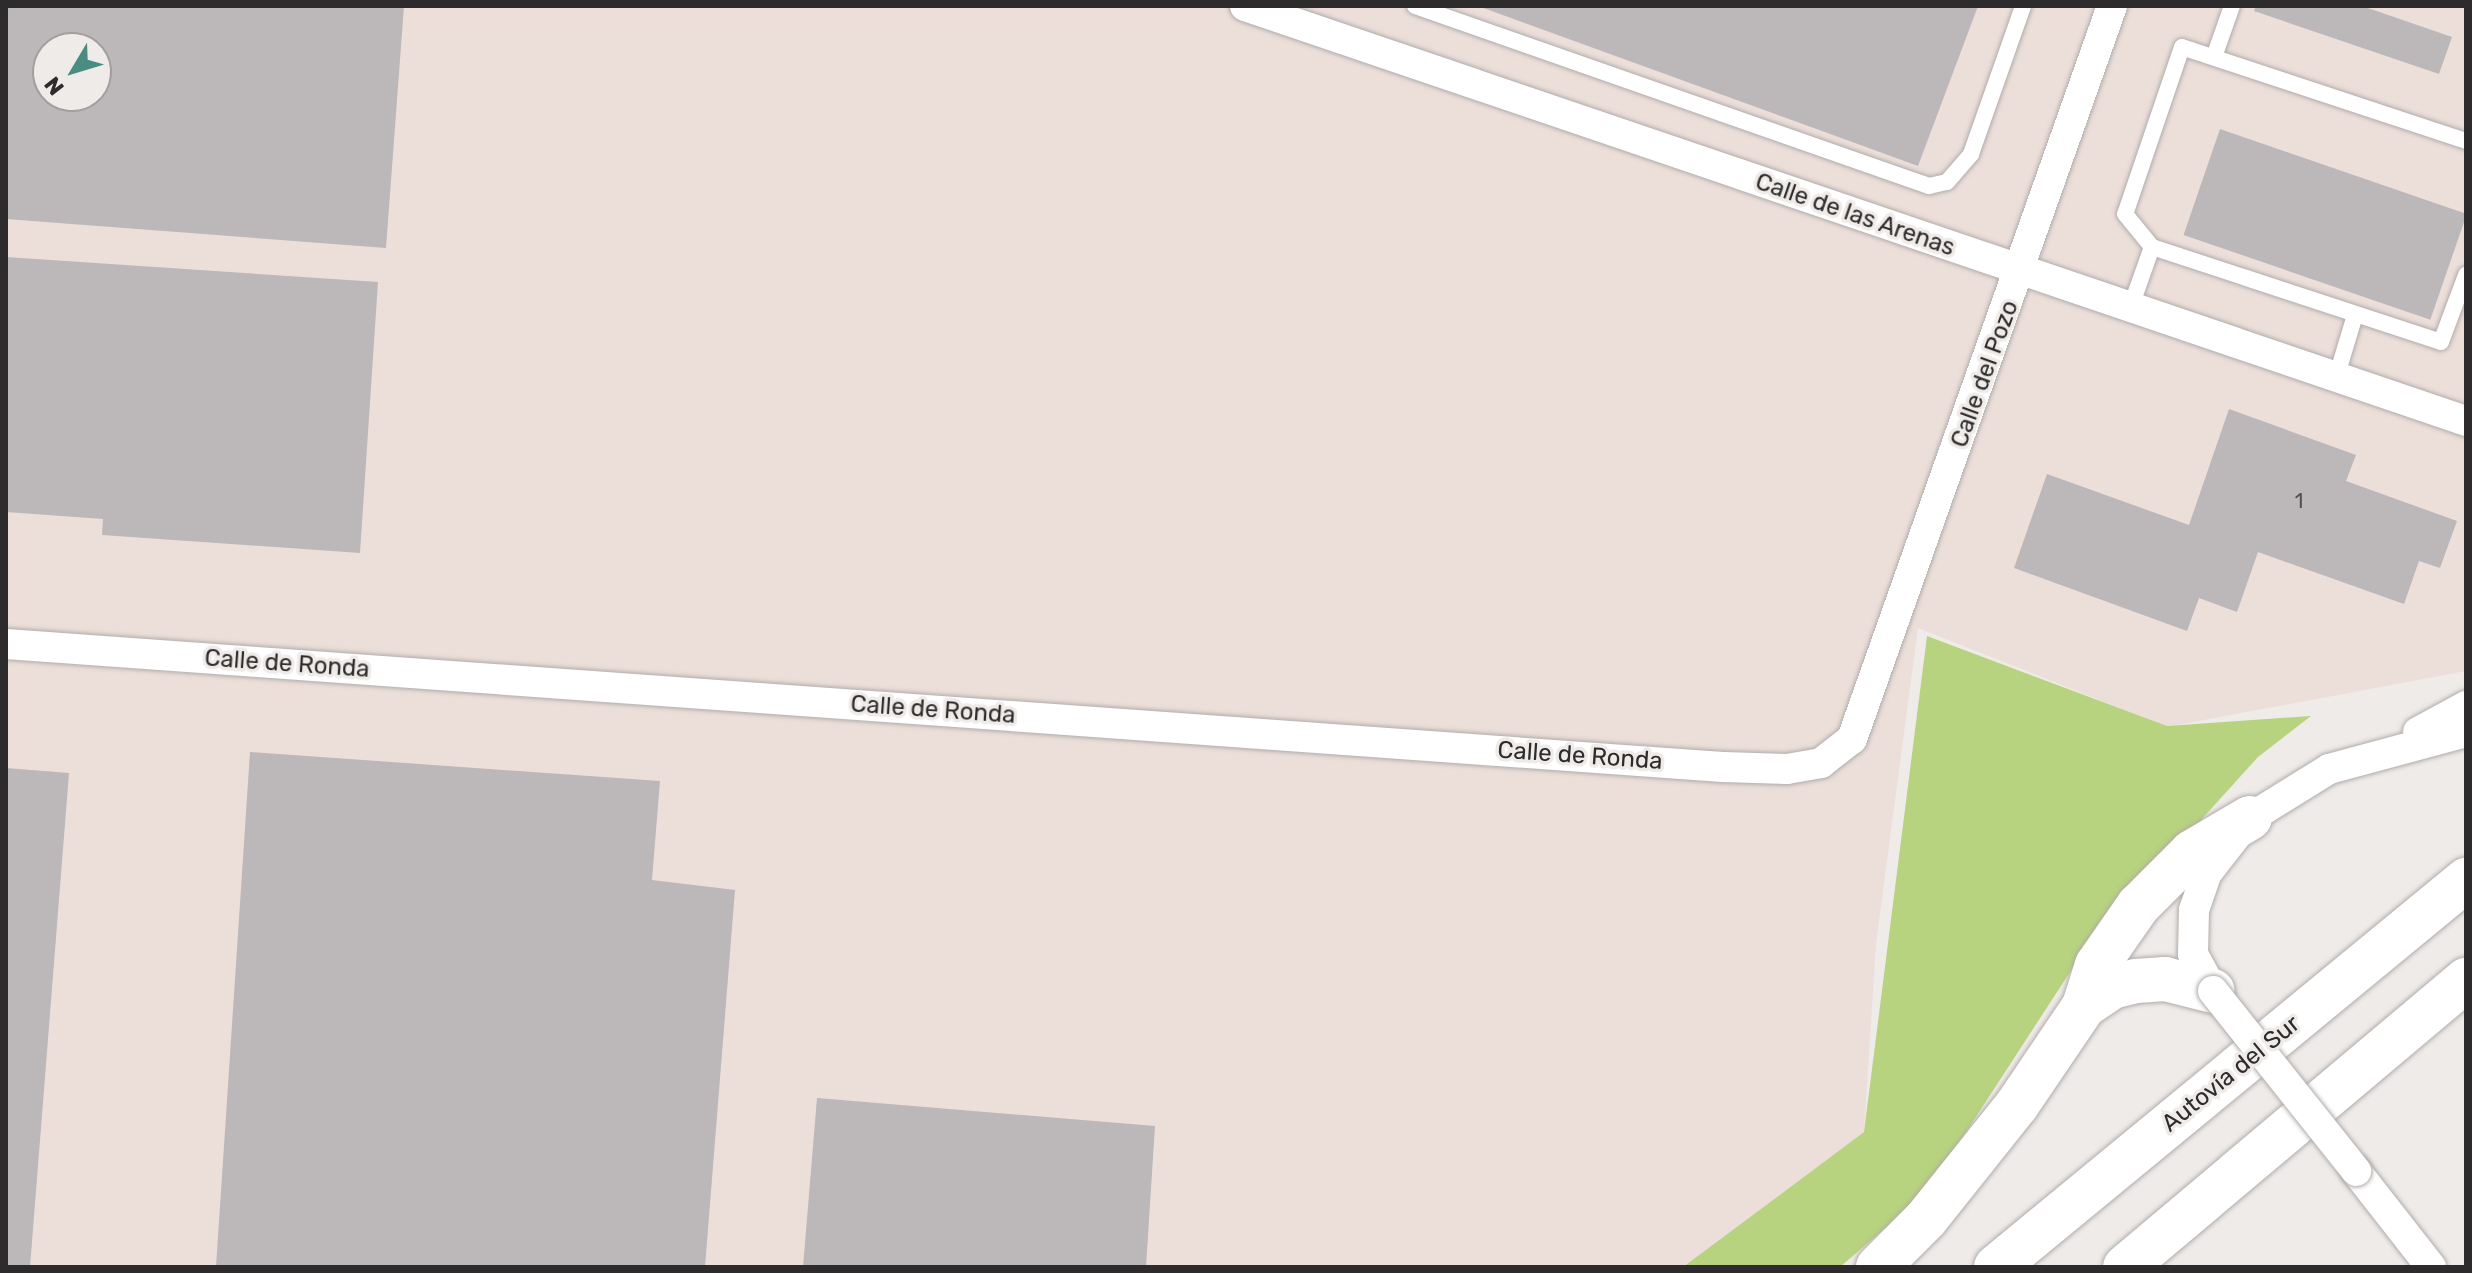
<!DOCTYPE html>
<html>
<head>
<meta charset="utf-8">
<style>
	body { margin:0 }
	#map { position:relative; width:2472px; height:1273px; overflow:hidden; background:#efebe9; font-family:Rubik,sans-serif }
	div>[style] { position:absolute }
	.built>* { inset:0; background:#ecdfda }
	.green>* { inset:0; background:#b7d37f }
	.building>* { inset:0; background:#bcb7b9; transform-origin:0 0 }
	.roads { filter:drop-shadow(0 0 2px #b0acaa) drop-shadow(0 0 2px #b0acaa) }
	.lane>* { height:16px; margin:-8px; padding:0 8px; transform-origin:8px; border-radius:8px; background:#fff }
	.street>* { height:30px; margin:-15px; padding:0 15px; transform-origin:15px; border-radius:15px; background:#fff }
	.highway>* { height:44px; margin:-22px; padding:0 22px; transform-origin:22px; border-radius:22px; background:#fff }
	.bridges { filter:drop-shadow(0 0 2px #b0acaa) drop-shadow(0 0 2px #b0acaa) }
	.street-bridge>* { height:30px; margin:-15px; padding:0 15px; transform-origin:15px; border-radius:15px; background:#fff }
	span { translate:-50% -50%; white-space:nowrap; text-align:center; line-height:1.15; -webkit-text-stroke:7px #efebe9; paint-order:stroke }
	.number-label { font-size:20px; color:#514e4e }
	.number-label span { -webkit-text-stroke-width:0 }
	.street-label { font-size:24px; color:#2d2b2b }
	.frame { position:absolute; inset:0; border:8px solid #2d2b2b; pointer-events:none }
	.north { position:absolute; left:32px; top:32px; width:80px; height:80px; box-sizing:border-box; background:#efebe9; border:2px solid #a19e9d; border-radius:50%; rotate:232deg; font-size:22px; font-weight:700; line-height:32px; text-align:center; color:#2d2b2b }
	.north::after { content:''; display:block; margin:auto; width:28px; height:36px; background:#498d82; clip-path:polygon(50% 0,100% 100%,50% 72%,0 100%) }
</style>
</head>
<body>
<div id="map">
	<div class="built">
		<div style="clip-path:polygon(evenodd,6px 6px,2466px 6px,2466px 671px,2167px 727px,1918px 628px,1876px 944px,1864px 1132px,1683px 1267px,6px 1267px,6px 6px,48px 48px,96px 48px,96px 96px,48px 96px,48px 48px)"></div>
	</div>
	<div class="green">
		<div style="clip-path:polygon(1927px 636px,2167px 726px,2311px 716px,2258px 757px,2087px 946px,1927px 1192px,1840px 1267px,1683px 1267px,1864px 1132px)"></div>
	</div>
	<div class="building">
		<div style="clip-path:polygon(evenodd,6px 6px,404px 6px,386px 248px,6px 219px,6px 6px,48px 48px,96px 48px,96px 96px,48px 96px,48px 48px)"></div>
		<div style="clip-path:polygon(1478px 6px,1978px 6px,1918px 166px)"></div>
		<div style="clip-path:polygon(2256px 6px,2362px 6px,2452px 37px,2439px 74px,2254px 11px)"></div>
		<div style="left:2220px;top:129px;width:261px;height:112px;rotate:19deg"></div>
		<div style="clip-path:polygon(6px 257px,378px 282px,360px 553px,102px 535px,103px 519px,6px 512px)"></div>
		<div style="clip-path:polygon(2229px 409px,2356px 455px,2346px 481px,2457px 521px,2440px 568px,2419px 561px,2404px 604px,2258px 552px,2237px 612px,2199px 598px,2187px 631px,2014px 568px,2047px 474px,2189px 525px)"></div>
		<div style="clip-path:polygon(250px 752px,660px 781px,652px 880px,735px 890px,705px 1267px,216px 1267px)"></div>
		<div style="clip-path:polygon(6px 768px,69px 773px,30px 1267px,6px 1267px)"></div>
		<div style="clip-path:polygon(817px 1098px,1155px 1126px,1146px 1267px,803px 1267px)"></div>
	</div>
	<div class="roads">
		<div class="lane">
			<div style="left:1415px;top:6px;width:545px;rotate:19.3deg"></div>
			<div style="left:1929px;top:186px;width:18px;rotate:-13deg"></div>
			<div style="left:1947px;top:182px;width:37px;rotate:-49deg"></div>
			<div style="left:1971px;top:154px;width:157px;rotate:-70.6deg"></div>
			<div style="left:2214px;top:57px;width:54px;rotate:-70.6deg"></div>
			<div style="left:2466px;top:141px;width:299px;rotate:-161.7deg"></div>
			<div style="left:2182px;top:47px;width:176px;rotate:108.8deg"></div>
			<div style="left:2125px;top:214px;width:43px;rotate:50.7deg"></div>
			<div style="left:2152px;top:247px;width:304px;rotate:18.2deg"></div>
			<div style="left:2441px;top:342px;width:72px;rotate:-69.5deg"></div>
			<div style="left:2130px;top:309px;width:66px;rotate:-70.5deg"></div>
			<div style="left:2336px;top:378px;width:66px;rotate:-73.2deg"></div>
		</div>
		<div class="street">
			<div style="left:1245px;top:6px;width:1290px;rotate:18.77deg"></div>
			<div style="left:6px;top:644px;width:1721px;rotate:4.1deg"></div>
			<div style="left:1723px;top:767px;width:64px;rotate:1.8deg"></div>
			<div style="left:1787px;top:769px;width:35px;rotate:-10deg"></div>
			<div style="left:1821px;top:763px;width:39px;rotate:-38deg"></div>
			<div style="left:1852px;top:739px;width:778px;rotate:-70.47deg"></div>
			<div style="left:2418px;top:732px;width:55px;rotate:-28.4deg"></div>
			<div style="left:2213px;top:991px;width:42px;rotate:-118.4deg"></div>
			<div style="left:2193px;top:954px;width:44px;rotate:-88.7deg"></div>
			<div style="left:2194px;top:910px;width:39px;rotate:-71deg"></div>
			<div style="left:2207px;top:873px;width:70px;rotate:-52deg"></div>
			<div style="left:2250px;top:818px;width:93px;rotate:-31.8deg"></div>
			<div style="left:2329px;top:769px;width:142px;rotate:-15.1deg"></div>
			<div style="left:2356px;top:1171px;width:122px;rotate:52deg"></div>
		</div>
		<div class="highway">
			<div style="left:2084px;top:1006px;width:43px;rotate:-72.4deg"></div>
			<div style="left:2097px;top:965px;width:72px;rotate:-55.2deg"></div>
			<div style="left:2138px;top:906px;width:76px;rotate:-45deg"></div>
			<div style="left:2192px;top:852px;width:67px;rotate:-30.4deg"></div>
			<div style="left:1878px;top:1267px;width:68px;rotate:-45deg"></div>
			<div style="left:1926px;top:1219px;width:146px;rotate:-51.4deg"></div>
			<div style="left:2017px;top:1105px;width:120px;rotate:-55.9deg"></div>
			<div style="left:2084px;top:1006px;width:34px;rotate:-34deg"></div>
			<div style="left:2112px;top:987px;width:25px;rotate:-14deg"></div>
			<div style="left:2136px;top:981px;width:29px;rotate:-4deg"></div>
			<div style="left:2165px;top:979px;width:49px;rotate:14deg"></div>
			<div style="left:1996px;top:1267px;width:609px;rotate:-39.47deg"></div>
			<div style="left:2125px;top:1267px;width:446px;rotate:-40.1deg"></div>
		</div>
	</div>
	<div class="bridges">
		<div class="street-bridge">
			<div style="left:2213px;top:991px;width:230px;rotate:51.5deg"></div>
		</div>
	</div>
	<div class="number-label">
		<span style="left:2299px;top:501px">1</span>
	</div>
	<div class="street-label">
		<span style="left:1855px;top:215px;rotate:19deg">Calle de las Arenas</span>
		<span style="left:1985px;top:374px;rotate:-70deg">Calle del Pozo</span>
		<span style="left:287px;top:664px;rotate:4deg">Calle de Ronda</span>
		<span style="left:933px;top:710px;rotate:4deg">Calle de Ronda</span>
		<span style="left:1580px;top:756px;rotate:4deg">Calle de Ronda</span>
		<span style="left:2231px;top:1074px;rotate:-39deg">Autovía del Sur</span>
	</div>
	<div class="frame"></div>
	<div class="north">N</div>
</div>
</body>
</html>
